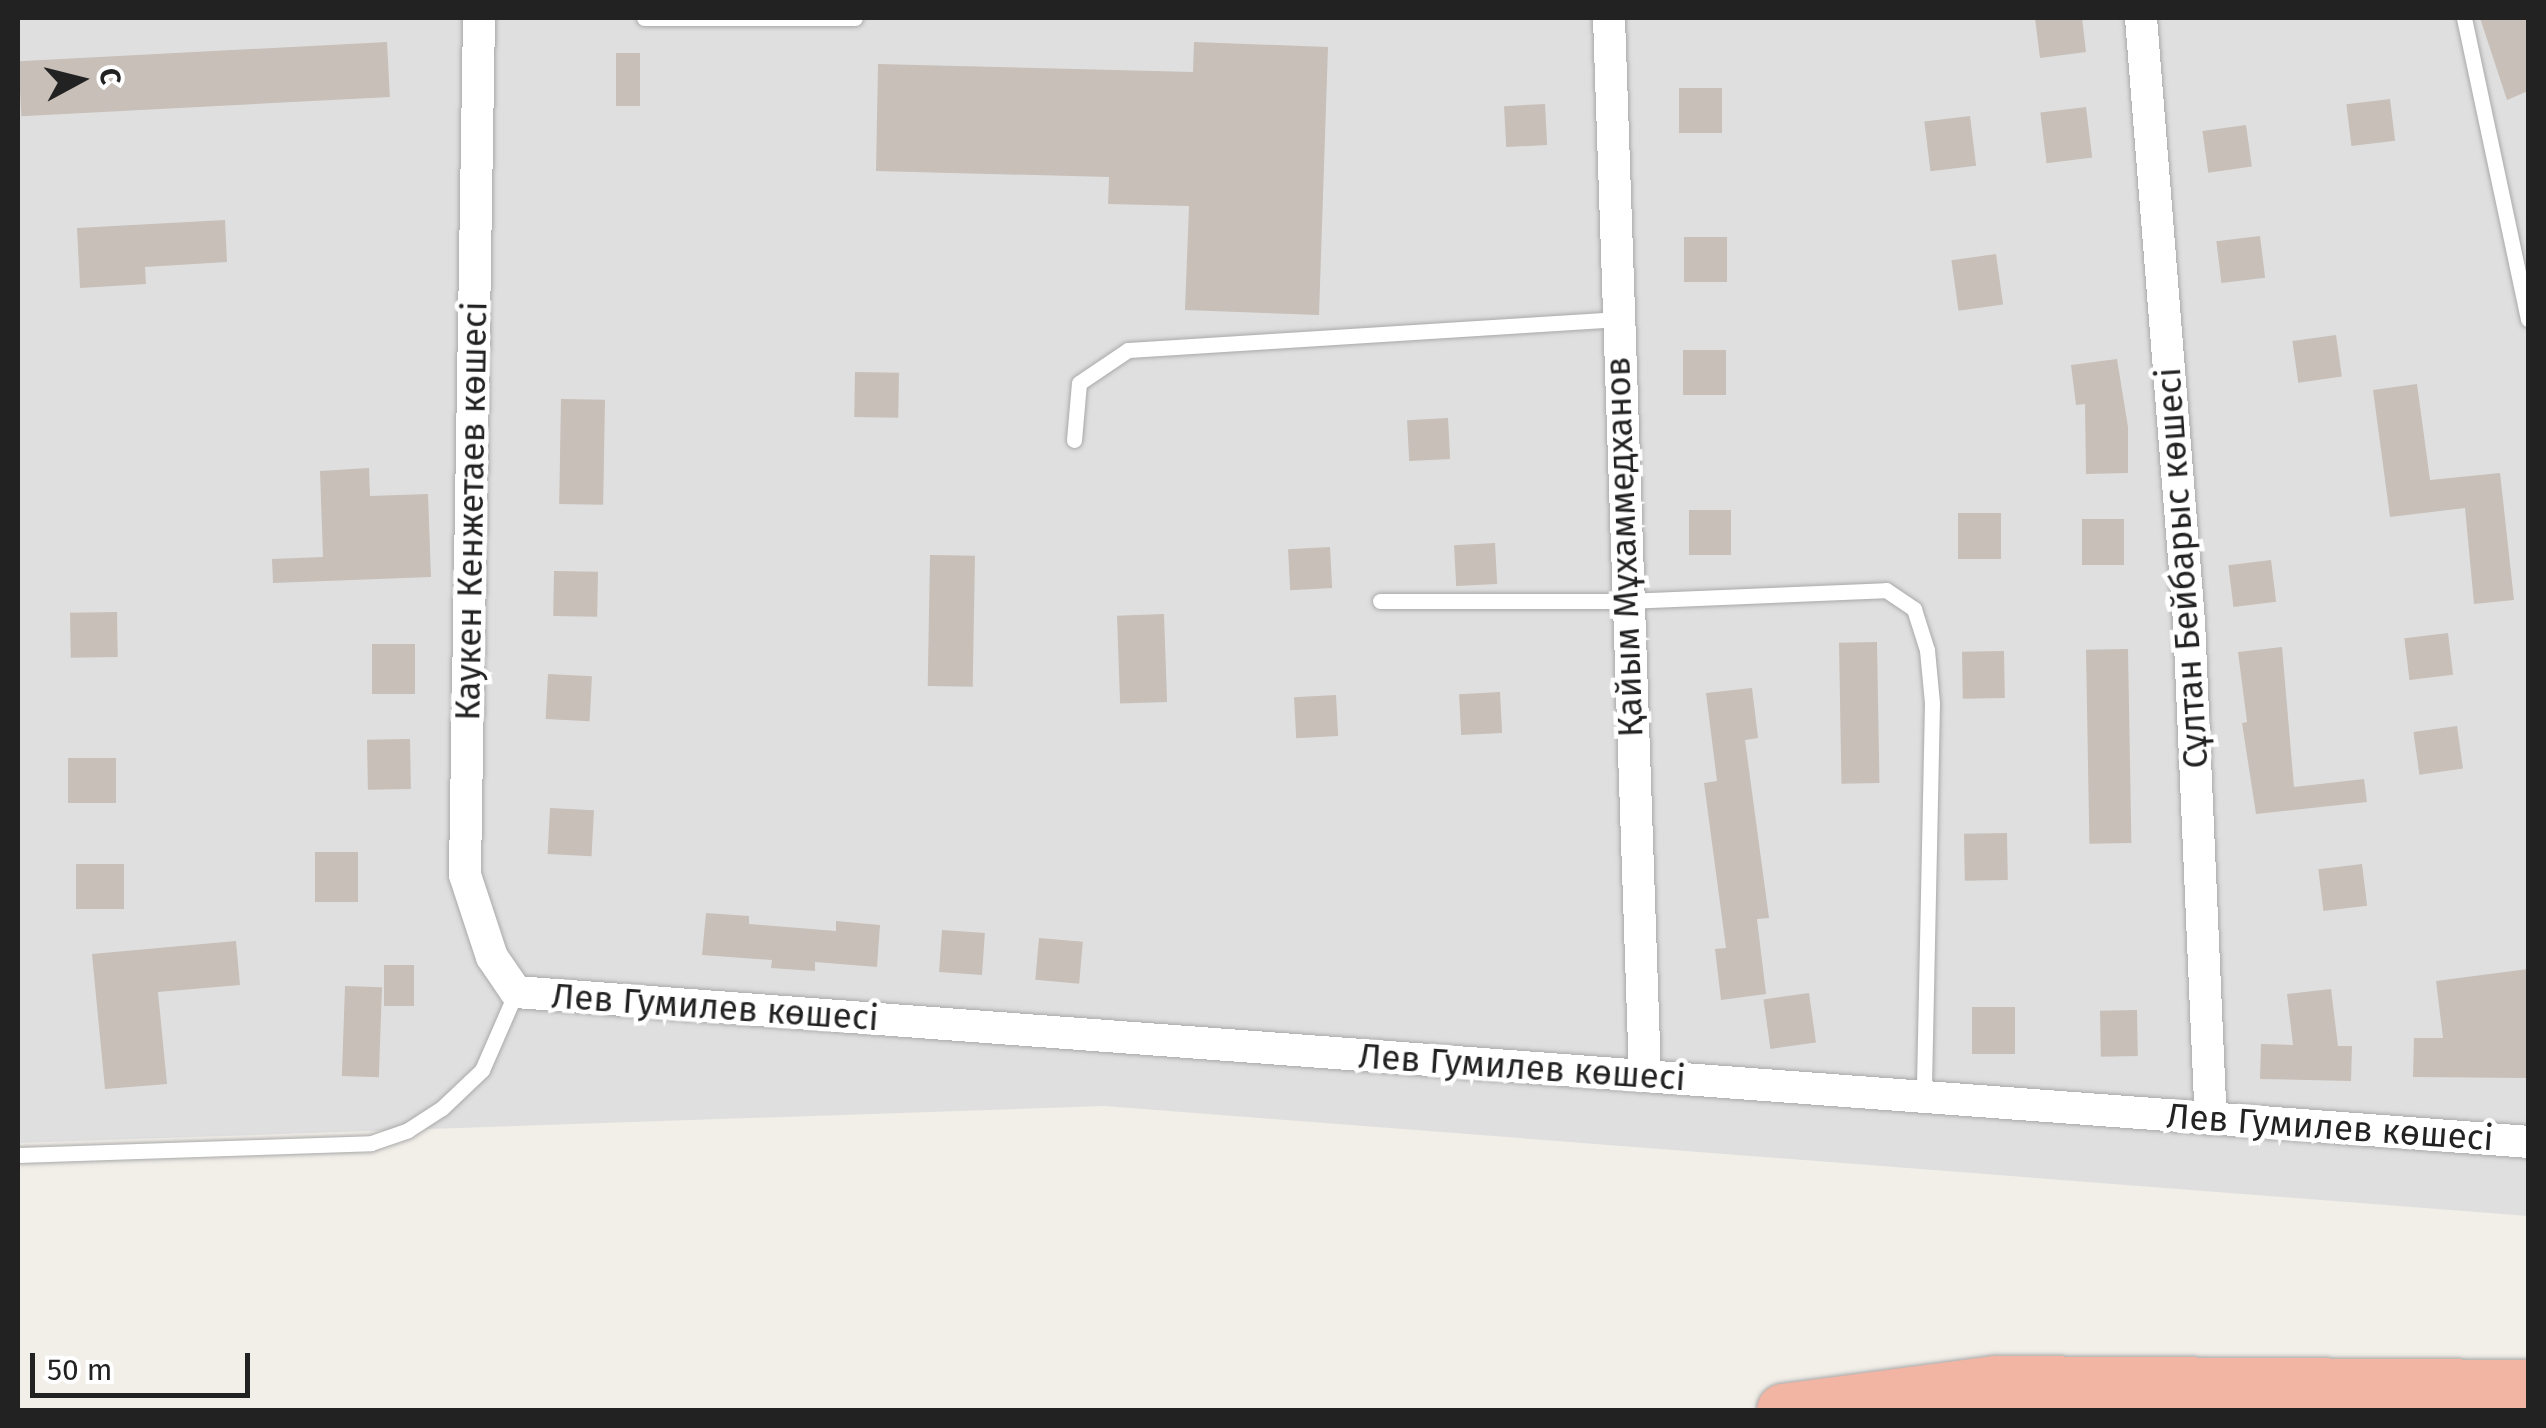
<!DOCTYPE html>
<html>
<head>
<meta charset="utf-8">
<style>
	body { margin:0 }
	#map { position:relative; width:2546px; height:1428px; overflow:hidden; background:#f2efe9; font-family:"Fira Sans",sans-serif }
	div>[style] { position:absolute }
	.residential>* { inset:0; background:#e0dfdf }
	.building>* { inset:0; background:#c7bfb8; transform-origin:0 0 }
	.roads { filter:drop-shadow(0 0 2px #a9a9a9) drop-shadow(0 0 2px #a9a9a9) }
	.service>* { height:15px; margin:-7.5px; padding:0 7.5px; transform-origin:7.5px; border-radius:7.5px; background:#fff }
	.minor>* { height:32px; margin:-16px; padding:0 16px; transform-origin:16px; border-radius:16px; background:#fff }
	.trunk>* { height:52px; margin:-26px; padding:0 26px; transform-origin:26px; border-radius:26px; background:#f2b4a3 }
	span { translate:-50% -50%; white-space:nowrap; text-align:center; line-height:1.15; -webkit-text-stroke:9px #fff; paint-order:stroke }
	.street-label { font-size:35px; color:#222 }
	.frame { position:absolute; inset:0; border:20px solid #222; pointer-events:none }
	.north { position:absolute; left:30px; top:30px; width:100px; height:100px; -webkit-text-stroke:8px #fff; paint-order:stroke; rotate:83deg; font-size:28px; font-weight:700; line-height:40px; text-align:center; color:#222 }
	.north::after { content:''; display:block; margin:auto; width:35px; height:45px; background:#222; clip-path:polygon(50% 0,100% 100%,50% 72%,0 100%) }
	.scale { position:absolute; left:30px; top:1353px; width:220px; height:45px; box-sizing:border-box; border:5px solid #222; border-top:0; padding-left:12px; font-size:30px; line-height:35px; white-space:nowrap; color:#222; -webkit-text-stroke:8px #fff; paint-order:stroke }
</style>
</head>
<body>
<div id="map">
	<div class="residential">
		<div style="clip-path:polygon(18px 18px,2528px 18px,2528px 1216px,1105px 1106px,18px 1143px)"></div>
	</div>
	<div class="building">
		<div style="clip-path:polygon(2035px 18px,2082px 18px,2086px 52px,2040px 58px)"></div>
		<div style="clip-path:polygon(2480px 18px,2528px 18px,2528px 91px,2507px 100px)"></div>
		<div style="left:387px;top:42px;width:55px;height:369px;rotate:87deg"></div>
		<div style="clip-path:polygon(1194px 42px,1328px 47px,1319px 315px,1185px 310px,1189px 206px,1108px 204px,1109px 177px,876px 171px,878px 64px,1193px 72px)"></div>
		<div style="left:616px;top:53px;width:24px;height:53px"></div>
		<div style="left:1679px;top:88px;width:43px;height:45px"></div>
		<div style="left:2390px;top:99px;width:42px;height:44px;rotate:83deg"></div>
		<div style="left:1545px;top:104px;width:41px;height:41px;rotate:87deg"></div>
		<div style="left:2086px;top:107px;width:51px;height:46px;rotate:83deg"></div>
		<div style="left:1970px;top:116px;width:50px;height:46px;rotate:83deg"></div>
		<div style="left:2246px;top:125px;width:42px;height:44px;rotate:82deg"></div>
		<div style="clip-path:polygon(225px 220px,227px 262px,145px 267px,146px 284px,80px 288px,77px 228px)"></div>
		<div style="left:2260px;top:236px;width:42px;height:44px;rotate:83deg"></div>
		<div style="left:1684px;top:237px;width:43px;height:45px"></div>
		<div style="left:1996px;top:254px;width:51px;height:45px;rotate:82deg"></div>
		<div style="left:2336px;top:335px;width:42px;height:44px;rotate:82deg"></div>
		<div style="left:1683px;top:350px;width:43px;height:45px"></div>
		<div style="clip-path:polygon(2117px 359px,2128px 427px,2128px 473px,2086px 474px,2085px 404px,2076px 405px,2071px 365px)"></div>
		<div style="left:855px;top:372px;width:44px;height:45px;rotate:1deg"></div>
		<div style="clip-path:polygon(2417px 384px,2430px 480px,2500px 473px,2514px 600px,2474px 604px,2465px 508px,2390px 517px,2373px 390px)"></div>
		<div style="left:561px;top:399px;width:44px;height:105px;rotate:1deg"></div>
		<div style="left:1448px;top:418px;width:41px;height:41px;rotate:87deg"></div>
		<div style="clip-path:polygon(369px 468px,370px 496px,428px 494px,431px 577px,273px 583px,272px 559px,323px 557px,320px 471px)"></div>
		<div style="left:1689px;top:510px;width:42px;height:45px"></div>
		<div style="left:1958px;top:513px;width:43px;height:46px"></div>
		<div style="left:2124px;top:519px;width:46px;height:42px;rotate:90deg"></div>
		<div style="left:1495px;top:543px;width:41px;height:41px;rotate:87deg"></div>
		<div style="left:1330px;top:547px;width:41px;height:42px;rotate:87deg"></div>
		<div style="left:930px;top:555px;width:45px;height:131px;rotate:1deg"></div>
		<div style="left:2271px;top:560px;width:42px;height:43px;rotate:83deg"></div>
		<div style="left:554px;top:571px;width:44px;height:45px;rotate:1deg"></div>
		<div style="left:117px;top:612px;width:45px;height:47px;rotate:89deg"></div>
		<div style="left:1164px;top:614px;width:88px;height:47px;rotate:88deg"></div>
		<div style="left:2448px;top:633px;width:42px;height:44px;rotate:83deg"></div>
		<div style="left:1877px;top:642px;width:141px;height:38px;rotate:89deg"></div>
		<div style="left:415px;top:644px;width:50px;height:43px;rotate:90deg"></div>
		<div style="clip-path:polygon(2282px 647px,2294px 787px,2364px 779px,2367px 802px,2256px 814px,2242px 723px,2247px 722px,2238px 652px)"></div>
		<div style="left:2128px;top:649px;width:194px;height:42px;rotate:89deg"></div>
		<div style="left:2004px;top:651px;width:47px;height:42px;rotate:89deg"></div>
		<div style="left:548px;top:674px;width:44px;height:45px;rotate:3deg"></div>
		<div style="clip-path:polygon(1752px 688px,1758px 738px,1745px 740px,1769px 918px,1757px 919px,1766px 994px,1721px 1000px,1715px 949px,1726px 948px,1704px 783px,1717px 781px,1706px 693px)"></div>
		<div style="left:1500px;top:692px;width:41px;height:41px;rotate:87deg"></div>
		<div style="left:1336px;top:695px;width:41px;height:42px;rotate:87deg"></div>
		<div style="left:2457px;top:726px;width:43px;height:44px;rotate:82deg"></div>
		<div style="left:410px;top:739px;width:50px;height:43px;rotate:89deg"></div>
		<div style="left:116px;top:758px;width:45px;height:48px;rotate:90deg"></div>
		<div style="left:550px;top:808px;width:44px;height:46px;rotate:3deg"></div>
		<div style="left:2007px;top:833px;width:47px;height:43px;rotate:89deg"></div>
		<div style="left:315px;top:852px;width:43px;height:50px"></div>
		<div style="left:76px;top:864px;width:48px;height:45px"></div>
		<div style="left:2362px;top:864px;width:42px;height:44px;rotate:83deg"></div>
		<div style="clip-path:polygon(706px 913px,749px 916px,749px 924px,836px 931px,836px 921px,880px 925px,877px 967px,815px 962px,815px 971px,771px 968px,772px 960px,702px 955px)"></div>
		<div style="left:942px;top:930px;width:43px;height:42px;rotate:4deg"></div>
		<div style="left:1039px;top:938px;width:44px;height:42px;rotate:5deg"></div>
		<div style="clip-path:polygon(236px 941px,240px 985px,158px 992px,167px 1084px,105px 1089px,92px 954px)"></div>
		<div style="left:384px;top:965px;width:30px;height:41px"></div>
		<div style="clip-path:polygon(2528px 969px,2528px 1078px,2413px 1077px,2414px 1038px,2443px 1038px,2436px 981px)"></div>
		<div style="left:345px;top:986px;width:37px;height:90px;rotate:2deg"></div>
		<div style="clip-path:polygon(2331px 989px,2338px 1046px,2352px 1046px,2351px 1081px,2260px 1079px,2261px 1044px,2293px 1045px,2287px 994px)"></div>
		<div style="left:1809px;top:993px;width:50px;height:46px;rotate:82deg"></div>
		<div style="left:1972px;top:1007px;width:43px;height:47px"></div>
		<div style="left:2137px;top:1010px;width:46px;height:37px;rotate:89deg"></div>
	</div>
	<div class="roads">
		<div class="service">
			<div style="left:644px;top:18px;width:211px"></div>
			<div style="left:2464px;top:18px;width:308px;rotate:78deg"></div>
			<div style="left:1074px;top:440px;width:57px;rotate:-85deg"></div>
			<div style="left:1079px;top:383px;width:59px;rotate:-34deg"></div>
			<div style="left:1128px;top:350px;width:489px;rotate:-3.6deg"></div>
			<div style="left:1380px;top:601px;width:246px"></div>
			<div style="left:1626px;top:601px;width:260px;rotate:-2.4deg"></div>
			<div style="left:1886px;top:590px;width:34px;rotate:34deg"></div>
			<div style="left:1914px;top:609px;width:43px;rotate:72.4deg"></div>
			<div style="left:1927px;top:650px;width:53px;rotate:84.6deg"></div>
			<div style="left:1932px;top:703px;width:394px;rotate:91.2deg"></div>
			<div style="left:18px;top:1155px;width:353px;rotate:-1.9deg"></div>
			<div style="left:371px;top:1143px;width:39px;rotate:-19deg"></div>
			<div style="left:408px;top:1130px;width:40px;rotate:-32.9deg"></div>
			<div style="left:442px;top:1108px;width:55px;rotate:-43.5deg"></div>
			<div style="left:482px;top:1070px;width:85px;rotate:-66.4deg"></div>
		</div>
		<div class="minor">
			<div style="left:479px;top:18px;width:857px;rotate:90.94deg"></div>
			<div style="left:465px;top:875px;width:86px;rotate:71.8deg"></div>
			<div style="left:492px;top:957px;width:42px;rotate:55.6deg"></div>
			<div style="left:516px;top:992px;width:2018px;rotate:4.26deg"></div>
			<div style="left:1609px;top:18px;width:1059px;rotate:88.05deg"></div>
			<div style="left:2141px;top:18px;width:605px;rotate:85.45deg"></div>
			<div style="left:2189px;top:621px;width:498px;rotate:87.5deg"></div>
		</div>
		<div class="trunk">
			<div style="left:1783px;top:1410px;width:215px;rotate:-7.5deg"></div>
			<div style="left:1996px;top:1382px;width:532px;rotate:0.43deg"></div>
		</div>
	</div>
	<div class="street-label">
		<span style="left:471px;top:511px;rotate:-89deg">Каукен Кенжетаев көшесі</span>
		<span style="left:1624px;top:547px;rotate:-92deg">Қайым Мұхаммедханов</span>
		<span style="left:2182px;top:568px;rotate:-94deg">Сұлтан Бейбарыс көшесі</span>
		<span style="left:715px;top:1007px;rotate:4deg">Лев Гумилев көшесі</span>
		<span style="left:1522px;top:1067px;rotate:4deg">Лев Гумилев көшесі</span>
		<span style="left:2330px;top:1127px;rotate:4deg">Лев Гумилев көшесі</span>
	</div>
	<div class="frame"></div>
	<div class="north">С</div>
	<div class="scale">50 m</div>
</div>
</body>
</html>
